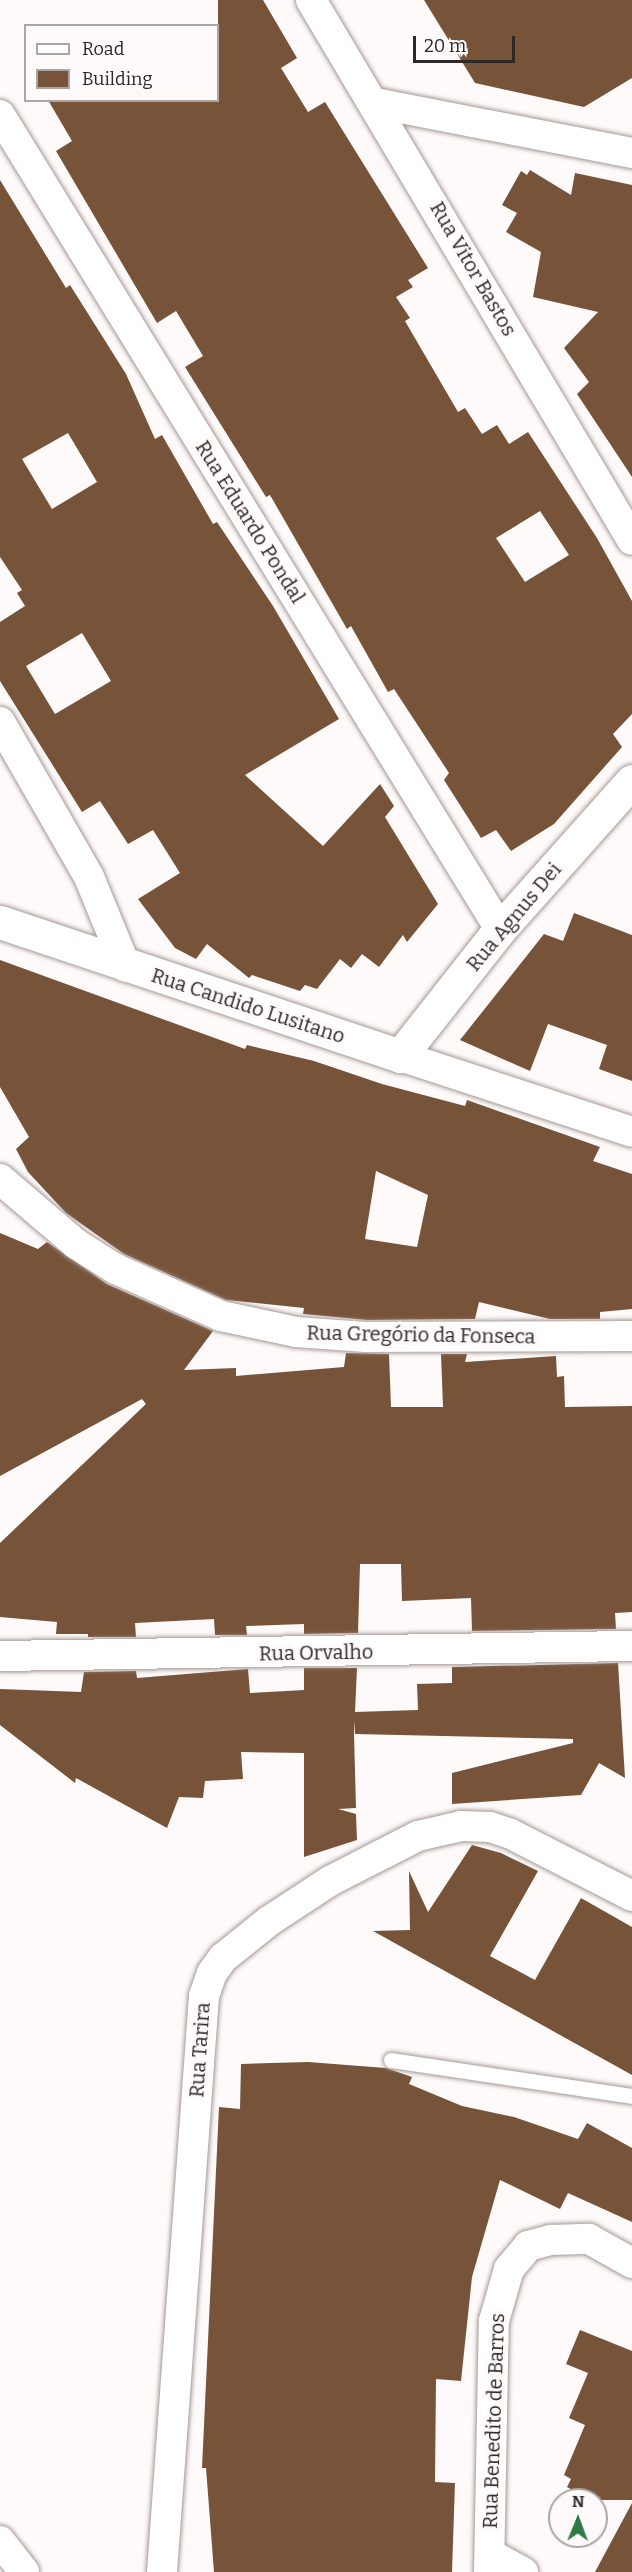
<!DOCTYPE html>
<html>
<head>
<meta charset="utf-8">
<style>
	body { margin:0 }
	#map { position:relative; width:632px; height:2572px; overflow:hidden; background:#fdfaf9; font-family:Bitter,serif }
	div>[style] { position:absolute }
	.building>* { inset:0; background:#775339 }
	.roads { filter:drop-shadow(0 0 2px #a59894) drop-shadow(0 0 2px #a59894) }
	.lane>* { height:15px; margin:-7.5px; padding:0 7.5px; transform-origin:7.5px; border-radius:7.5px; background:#fff }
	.street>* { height:30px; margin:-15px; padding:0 15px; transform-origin:15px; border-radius:15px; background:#fff }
	.secondary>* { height:33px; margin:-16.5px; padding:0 16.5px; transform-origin:16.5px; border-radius:16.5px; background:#fff }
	span { translate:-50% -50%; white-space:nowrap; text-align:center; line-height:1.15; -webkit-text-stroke:6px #fdfaf9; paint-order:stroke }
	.street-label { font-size:20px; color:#2d2726 }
	.legend { position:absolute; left:24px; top:24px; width:195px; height:78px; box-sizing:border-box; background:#fdfaf9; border:2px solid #aaa6a5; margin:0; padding:8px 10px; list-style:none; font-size:18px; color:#2d2726 }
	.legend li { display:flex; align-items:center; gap:12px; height:30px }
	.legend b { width:30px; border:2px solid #aaa6a5 }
	.north { position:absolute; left:548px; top:2488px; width:60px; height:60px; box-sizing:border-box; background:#fdfaf9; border:2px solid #aaa6a5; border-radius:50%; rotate:1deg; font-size:16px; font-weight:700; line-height:24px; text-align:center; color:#2d2726 }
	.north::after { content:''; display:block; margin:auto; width:21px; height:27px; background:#2f7946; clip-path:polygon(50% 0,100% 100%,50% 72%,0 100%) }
	.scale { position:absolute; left:413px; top:36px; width:102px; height:27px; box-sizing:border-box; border:3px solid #2d2726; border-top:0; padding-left:8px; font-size:18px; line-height:21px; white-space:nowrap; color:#2d2726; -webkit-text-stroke:4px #fdfaf9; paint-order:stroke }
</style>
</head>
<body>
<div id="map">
	<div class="building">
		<div style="clip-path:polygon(evenodd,218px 0,263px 0,297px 58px,281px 68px,308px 112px,325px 102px,428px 268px,408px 280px,413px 287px,396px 297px,410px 318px,405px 321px,458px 412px,465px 408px,482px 434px,497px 425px,509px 444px,528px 432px,597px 538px,632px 601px,632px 714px,613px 734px,622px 747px,554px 824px,511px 851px,496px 830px,481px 838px,444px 780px,449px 773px,394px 689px,388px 692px,351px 626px,347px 629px,270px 495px,266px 497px,185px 367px,203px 356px,176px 311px,157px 323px,56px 151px,72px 141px,48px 100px,218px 100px,218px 0,540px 511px,569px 555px,525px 582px,496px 538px,540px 511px)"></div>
		<div style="clip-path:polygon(424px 0,632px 0,632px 78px,584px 107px,475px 83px)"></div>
		<div style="clip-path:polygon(530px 170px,571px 195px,575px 173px,632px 185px,632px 477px,577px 394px,589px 382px,564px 348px,598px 312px,533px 297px,541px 252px,506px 232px,517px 213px,502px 205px,521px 171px,527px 175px)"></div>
		<div style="clip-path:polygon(evenodd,0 180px,66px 288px,70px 285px,126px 374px,155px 439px,162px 435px,213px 524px,217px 522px,273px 606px,339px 719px,245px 775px,323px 846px,380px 784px,394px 806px,385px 817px,438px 904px,407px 942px,403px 935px,379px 967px,362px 954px,351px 968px,340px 959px,317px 989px,305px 985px,300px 991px,252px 975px,249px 978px,207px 944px,196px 959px,175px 948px,138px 899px,180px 873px,153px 830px,128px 844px,100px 801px,82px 812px,0 681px,0 622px,25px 606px,17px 593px,22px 590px,0 557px,0 180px,68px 433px,97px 482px,52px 509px,22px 459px,68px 433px,0 180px,82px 633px,111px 681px,55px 714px,26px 666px,82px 633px)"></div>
		<div style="clip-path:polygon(574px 913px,632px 935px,632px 1081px,599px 1069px,607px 1045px,548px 1024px,530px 1071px,460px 1040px,544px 934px,563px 941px)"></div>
		<div style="clip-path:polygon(evenodd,0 960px,245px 1049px,247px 1045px,314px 1061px,382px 1084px,465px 1106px,467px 1100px,600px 1147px,593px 1161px,632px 1174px,632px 1309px,600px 1312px,600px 1319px,550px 1319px,479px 1302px,475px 1319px,367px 1320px,303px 1314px,304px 1308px,226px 1300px,124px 1254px,66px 1213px,28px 1172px,16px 1149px,29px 1137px,0 1087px,0 960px,376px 1171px,428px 1195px,417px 1247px,365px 1239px,376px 1171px)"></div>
		<div style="clip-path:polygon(0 1233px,38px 1249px,47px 1242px,107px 1284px,213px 1331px,184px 1370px,236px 1368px,236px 1376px,344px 1367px,346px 1353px,389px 1354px,391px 1407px,443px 1407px,441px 1354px,467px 1354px,465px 1362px,556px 1356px,557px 1377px,564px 1376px,565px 1407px,632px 1406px,632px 1612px,615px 1613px,616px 1629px,472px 1631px,471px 1598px,402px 1601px,401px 1564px,360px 1564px,358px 1633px,304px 1634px,304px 1624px,246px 1626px,247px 1635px,215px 1635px,214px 1619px,135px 1623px,136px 1637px,88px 1637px,88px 1634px,56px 1634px,57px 1622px,0 1617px,0 1543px,146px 1404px,142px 1399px,0 1476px)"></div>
		<div style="clip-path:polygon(618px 1663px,625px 1778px,599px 1763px,581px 1795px,452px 1804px,452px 1773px,573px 1743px,573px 1739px,355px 1734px,355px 1720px,354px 1734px,356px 1808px,338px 1809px,356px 1814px,357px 1840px,304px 1857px,304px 1753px,241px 1752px,243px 1779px,205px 1781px,203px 1798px,179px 1797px,167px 1828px,76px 1778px,75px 1783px,0 1725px,0 1689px,81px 1692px,84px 1672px,136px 1671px,137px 1678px,248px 1669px,250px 1693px,304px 1690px,304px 1668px,357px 1668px,355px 1712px,418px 1710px,417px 1684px,452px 1683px,452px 1667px)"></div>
		<div style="clip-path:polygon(472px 1845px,501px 1853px,538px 1871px,490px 1956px,535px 1980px,581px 1898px,632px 1927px,632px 2075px,373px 1931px,410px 1930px,409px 1871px,428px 1912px)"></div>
		<div style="clip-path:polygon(308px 2062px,386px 2068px,412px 2077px,409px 2084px,462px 2106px,514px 2117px,578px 2139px,587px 2123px,632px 2148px,632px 2222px,568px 2193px,560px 2209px,500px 2180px,472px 2277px,461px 2381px,436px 2379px,435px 2482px,455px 2483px,452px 2572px,214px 2572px,206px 2468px,202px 2468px,219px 2107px,240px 2109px,241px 2064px)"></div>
		<div style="clip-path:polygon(580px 2330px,632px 2351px,632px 2500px,590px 2500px,567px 2487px,571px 2479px,564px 2475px,585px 2425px,569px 2418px,588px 2373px,566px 2364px)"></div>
		<div style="clip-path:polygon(632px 2503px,632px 2572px,595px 2572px)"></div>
	</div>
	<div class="roads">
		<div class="lane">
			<div style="left:391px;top:2060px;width:244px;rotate:8.5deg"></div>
		</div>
		<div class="street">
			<div style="left:311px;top:0;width:628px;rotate:59.27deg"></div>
			<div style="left:375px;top:103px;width:262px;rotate:11deg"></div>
			<div style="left:0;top:115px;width:955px;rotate:58.44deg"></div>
			<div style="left:0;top:722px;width:179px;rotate:60.1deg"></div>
			<div style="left:89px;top:877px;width:97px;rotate:67.7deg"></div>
			<div style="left:400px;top:1056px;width:244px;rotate:18.1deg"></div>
			<div style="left:0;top:1179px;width:100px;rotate:40.5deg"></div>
			<div style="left:76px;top:1244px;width:47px;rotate:32deg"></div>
			<div style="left:116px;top:1269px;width:115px;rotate:24.1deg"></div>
			<div style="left:221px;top:1316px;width:77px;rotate:12deg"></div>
			<div style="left:296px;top:1332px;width:70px;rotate:4.1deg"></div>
			<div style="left:366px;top:1337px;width:266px;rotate:-0.2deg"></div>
			<div style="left:0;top:1656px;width:632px;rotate:-0.91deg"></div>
			<div style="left:0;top:2541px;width:39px;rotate:52deg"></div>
			<div style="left:490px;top:2554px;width:38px;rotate:29deg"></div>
			<div style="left:162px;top:2572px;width:578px;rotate:-85.83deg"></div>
			<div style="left:204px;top:1996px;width:24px;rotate:-71deg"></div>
			<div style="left:212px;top:1973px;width:19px;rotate:-54deg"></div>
			<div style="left:223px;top:1958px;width:59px;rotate:-38.8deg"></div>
			<div style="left:269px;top:1921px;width:73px;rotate:-33.3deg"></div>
			<div style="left:330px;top:1881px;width:99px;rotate:-27.1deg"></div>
			<div style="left:418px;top:1836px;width:44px;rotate:-13.1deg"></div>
			<div style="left:461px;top:1826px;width:29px;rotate:2deg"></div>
			<div style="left:490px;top:1827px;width:20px;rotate:18deg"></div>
			<div style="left:509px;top:1833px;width:138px;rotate:27.1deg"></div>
			<div style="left:489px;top:2572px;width:251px;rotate:-88.9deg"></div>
			<div style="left:494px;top:2321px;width:54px;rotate:-73.9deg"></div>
			<div style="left:509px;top:2269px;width:30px;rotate:-50deg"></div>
			<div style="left:528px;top:2246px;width:24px;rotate:-15deg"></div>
			<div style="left:551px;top:2240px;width:38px;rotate:-2deg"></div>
			<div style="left:589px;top:2239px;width:49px;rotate:29.2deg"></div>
		</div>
		<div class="secondary">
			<div style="left:0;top:922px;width:422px;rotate:18.5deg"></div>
			<div style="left:400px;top:1056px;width:162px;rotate:-51.8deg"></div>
			<div style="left:500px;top:929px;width:198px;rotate:-48.3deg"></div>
		</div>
	</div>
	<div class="street-label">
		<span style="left:473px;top:269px;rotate:60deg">Rua Vitor Bastos</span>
		<span style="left:250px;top:522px;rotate:58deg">Rua Eduardo Pondal</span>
		<span style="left:514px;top:917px;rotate:-50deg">Rua Agnus Dei</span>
		<span style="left:248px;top:1006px;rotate:18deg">Rua Candido Lusitano</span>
		<span style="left:421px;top:1335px;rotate:1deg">Rua Gregório da Fonseca</span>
		<span style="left:316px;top:1653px;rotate:-1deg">Rua Orvalho</span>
		<span style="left:200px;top:2050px;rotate:-86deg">Rua Tarira</span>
		<span style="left:494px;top:2421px;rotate:-88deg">Rua Benedito de Barros</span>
	</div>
	<ul class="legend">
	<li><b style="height:8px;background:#fff"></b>Road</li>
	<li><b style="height:16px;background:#775339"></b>Building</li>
	</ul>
	<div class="north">N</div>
	<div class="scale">20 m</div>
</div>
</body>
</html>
